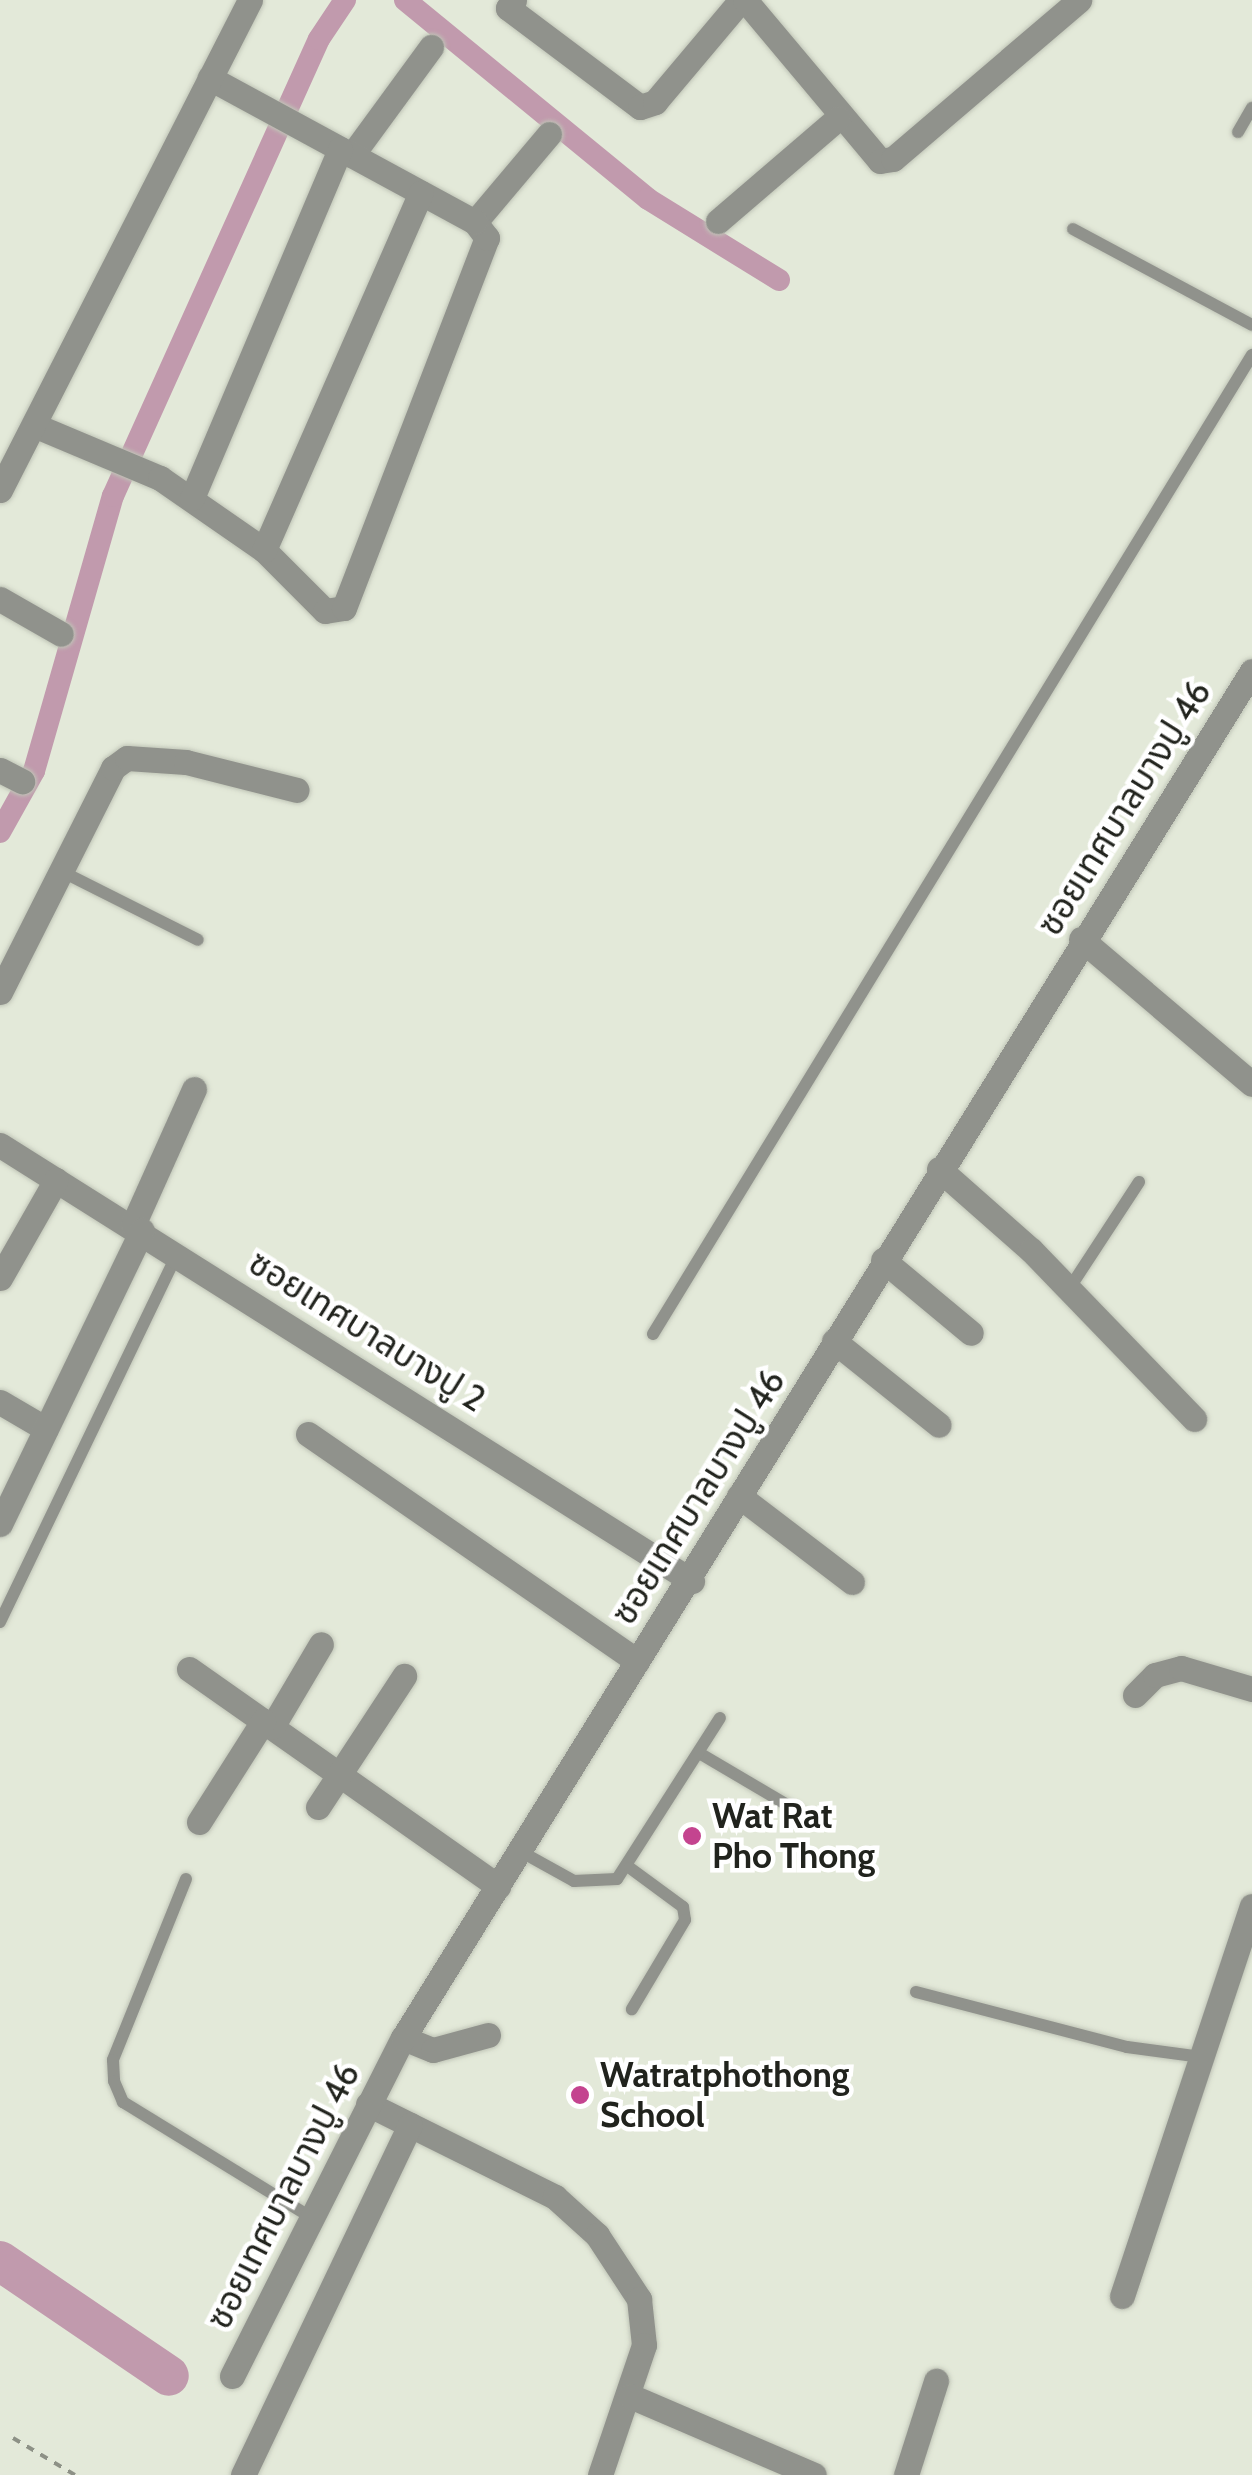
<!DOCTYPE html>
<html>
<head>
<meta charset="utf-8">
<style>
	body { margin:0 }
	#map { position:relative; width:1252px; height:2475px; overflow:hidden; background:#e3e9d9; font-family:Cabin,"Noto Sans Thai",sans-serif }
	div>[style] { position:absolute }
	.canal>* { height:22px; margin:-11px; padding:0 11px; transform-origin:11px; border-radius:11px; background:#c19aad }
	.river>* { height:40px; margin:-20px; padding:0 20px; transform-origin:20px; border-radius:20px; background:#c19aad }
	.path>* { height:4px; margin-top:-2px; transform-origin:0; background:repeating-linear-gradient(90deg,#8d9186 0 8px,transparent 0 16px) }
	.roads { filter:drop-shadow(0 0 2px #c0c5b7) drop-shadow(0 0 2px #c0c5b7) }
	.lane>* { height:12px; margin:-6px; padding:0 6px; transform-origin:6px; border-radius:6px; background:#90928c }
	.street>* { height:25px; margin:-12.5px; padding:0 12.5px; transform-origin:12.5px; border-radius:12.5px; background:#90928c }
	.dots>* { width:28px; height:28px; translate:-50% -50%; box-sizing:border-box; border:5px solid #fff; border-radius:50% }
	span { translate:-50% -50%; white-space:nowrap; text-align:center; line-height:1.15; -webkit-text-stroke:9px #fff; paint-order:stroke }
	.street-label { font-size:35px; color:#21231d }
	.poi-label { font-size:35px; color:#21231d; font-weight:700 }
	.left { translate:0 -50%; text-align:left }
</style>
</head>
<body>
<div id="map">
	<div class="canal">
		<div style="left:405px;top:0;width:314px;rotate:39.3deg"></div>
		<div style="left:648px;top:199px;width:154px;rotate:31.7deg"></div>
		<div style="left:0;top:832px;width:70px;rotate:-60.9deg"></div>
		<div style="left:34px;top:771px;width:286px;rotate:-74deg"></div>
		<div style="left:113px;top:496px;width:501px;rotate:-65.74deg"></div>
		<div style="left:319px;top:39px;width:47px;rotate:-56.3deg"></div>
	</div>
	<div class="river">
		<div style="left:0;top:2261px;width:204px;rotate:34.2deg"></div>
	</div>
	<div class="path">
		<div style="left:13px;top:2438px;width:72px;rotate:30.8deg"></div>
	</div>
	<div class="roads">
		<div class="lane">
			<div style="left:1238px;top:132px;width:28px;rotate:-60deg"></div>
			<div style="left:1073px;top:229px;width:203px;rotate:28.2deg"></div>
			<div style="left:61px;top:871px;width:153px;rotate:26.7deg"></div>
			<div style="left:1069px;top:1289px;width:128px;rotate:-56.8deg"></div>
			<div style="left:653px;top:1334px;width:1148px;rotate:-58.54deg"></div>
			<div style="left:0;top:1622px;width:407px;rotate:-64.3deg"></div>
			<div style="left:699px;top:1753px;width:118px;rotate:30.5deg"></div>
			<div style="left:518px;top:1850px;width:64px;rotate:29deg"></div>
			<div style="left:574px;top:1881px;width:43px;rotate:-2.7deg"></div>
			<div style="left:617px;top:1879px;width:191px;rotate:-57.4deg"></div>
			<div style="left:630px;top:1868px;width:66px;rotate:36.3deg"></div>
			<div style="left:683px;top:1907px;width:13px;rotate:81deg"></div>
			<div style="left:685px;top:1920px;width:104px;rotate:120.8deg"></div>
			<div style="left:186px;top:1879px;width:195px;rotate:112deg"></div>
			<div style="left:113px;top:2060px;width:21px;rotate:87deg"></div>
			<div style="left:114px;top:2081px;width:23px;rotate:67deg"></div>
			<div style="left:123px;top:2102px;width:218px;rotate:31.5deg"></div>
			<div style="left:916px;top:1992px;width:218px;rotate:14.6deg"></div>
			<div style="left:1127px;top:2047px;width:75px;rotate:7.7deg"></div>
		</div>
		<div class="street">
			<div style="left:514px;top:0;width:10px;rotate:127deg"></div>
			<div style="left:508px;top:8px;width:165px;rotate:36.9deg"></div>
			<div style="left:640px;top:107px;width:16px;rotate:-18deg"></div>
			<div style="left:655px;top:102px;width:133px;rotate:-49.9deg"></div>
			<div style="left:745px;top:0;width:210px;rotate:50deg"></div>
			<div style="left:880px;top:161px;width:13px;rotate:-9deg"></div>
			<div style="left:893px;top:159px;width:245px;rotate:-40.5deg"></div>
			<div style="left:352px;top:155px;width:134px;rotate:-53.8deg"></div>
			<div style="left:718px;top:221px;width:158px;rotate:-40.6deg"></div>
			<div style="left:475px;top:222px;width:115px;rotate:-49.9deg"></div>
			<div style="left:34px;top:425px;width:137px;rotate:22.8deg"></div>
			<div style="left:160px;top:478px;width:126px;rotate:34.7deg"></div>
			<div style="left:264px;top:550px;width:86px;rotate:45deg"></div>
			<div style="left:325px;top:611px;width:19px;rotate:-9deg"></div>
			<div style="left:344px;top:608px;width:397px;rotate:-68.9deg"></div>
			<div style="left:487px;top:238px;width:20px;rotate:-127deg"></div>
			<div style="left:475px;top:222px;width:302px;rotate:-151.5deg"></div>
			<div style="left:0;top:490px;width:550px;rotate:-62.97deg"></div>
			<div style="left:192px;top:498px;width:379px;rotate:-67deg"></div>
			<div style="left:264px;top:550px;width:390px;rotate:-66.3deg"></div>
			<div style="left:0;top:599px;width:70px;rotate:29.8deg"></div>
			<div style="left:0;top:770px;width:25px;rotate:27deg"></div>
			<div style="left:1081px;top:939px;width:224px;rotate:40.3deg"></div>
			<div style="left:0;top:992px;width:251px;rotate:-63.2deg"></div>
			<div style="left:113px;top:768px;width:17px;rotate:-36deg"></div>
			<div style="left:127px;top:758px;width:59px;rotate:3.9deg"></div>
			<div style="left:186px;top:762px;width:114px;rotate:14.2deg"></div>
			<div style="left:0;top:1145px;width:818px;rotate:32.21deg"></div>
			<div style="left:939px;top:1169px;width:123px;rotate:41.4deg"></div>
			<div style="left:1031px;top:1250px;width:235px;rotate:46deg"></div>
			<div style="left:133px;top:1225px;width:149px;rotate:-65.8deg"></div>
			<div style="left:883px;top:1260px;width:114px;rotate:39.7deg"></div>
			<div style="left:0;top:1278px;width:113px;rotate:-60.3deg"></div>
			<div style="left:834px;top:1341px;width:134px;rotate:38.7deg"></div>
			<div style="left:0;top:1402px;width:53px;rotate:30.4deg"></div>
			<div style="left:308px;top:1434px;width:400px;rotate:34.6deg"></div>
			<div style="left:739px;top:1496px;width:142px;rotate:37.3deg"></div>
			<div style="left:0;top:1524px;width:326px;rotate:-64.2deg"></div>
			<div style="left:189px;top:1669px;width:378px;rotate:35.1deg"></div>
			<div style="left:1135px;top:1695px;width:28px;rotate:-45deg"></div>
			<div style="left:1155px;top:1675px;width:27px;rotate:-15deg"></div>
			<div style="left:1181px;top:1668px;width:74px;rotate:16.5deg"></div>
			<div style="left:272px;top:1727px;width:96px;rotate:-59.4deg"></div>
			<div style="left:318px;top:1807px;width:157px;rotate:-56.7deg"></div>
			<div style="left:199px;top:1822px;width:120px;rotate:-57.6deg"></div>
			<div style="left:403px;top:2038px;width:32px;rotate:22deg"></div>
			<div style="left:433px;top:2050px;width:57px;rotate:-15.3deg"></div>
			<div style="left:368px;top:2104px;width:209px;rotate:26.4deg"></div>
			<div style="left:555px;top:2197px;width:57px;rotate:42.1deg"></div>
			<div style="left:597px;top:2235px;width:77px;rotate:56.7deg"></div>
			<div style="left:639px;top:2299px;width:46px;rotate:83.8deg"></div>
			<div style="left:644px;top:2345px;width:137px;rotate:108.7deg"></div>
			<div style="left:1122px;top:2296px;width:411px;rotate:-71.6deg"></div>
			<div style="left:232px;top:2376px;width:379px;rotate:-63.2deg"></div>
			<div style="left:403px;top:2038px;width:1609px;rotate:-58.16deg"></div>
			<div style="left:630px;top:2396px;width:200px;rotate:23.2deg"></div>
			<div style="left:243px;top:2475px;width:388px;rotate:-64.5deg"></div>
			<div style="left:906px;top:2475px;width:99px;rotate:-72.3deg"></div>
		</div>
	</div>
	<div class="dots">
		<div style="left:692px;top:1836px;background:#c4448f"></div>
		<div style="left:580px;top:2095px;background:#c4448f"></div>
	</div>
	<div class="street-label">
		<span style="left:1124px;top:808px;rotate:-58deg">ซอยเทศบาลบางปู 46</span>
		<span style="left:367px;top:1331px;rotate:32deg">ซอยเทศบาลบางปู 2</span>
		<span style="left:698px;top:1497px;rotate:-58deg">ซอยเทศบาลบางปู 46</span>
		<span style="left:283px;top:2196px;rotate:-63deg">ซอยเทศบาลบางปู 46</span>
	</div>
	<div class="poi-label">
		<span class="left" style="left:712px;top:1836px">Wat Rat<br>Pho Thong</span>
		<span class="left" style="left:600px;top:2095px">Watratphothong<br>School</span>
	</div>
</div>
</body>
</html>
